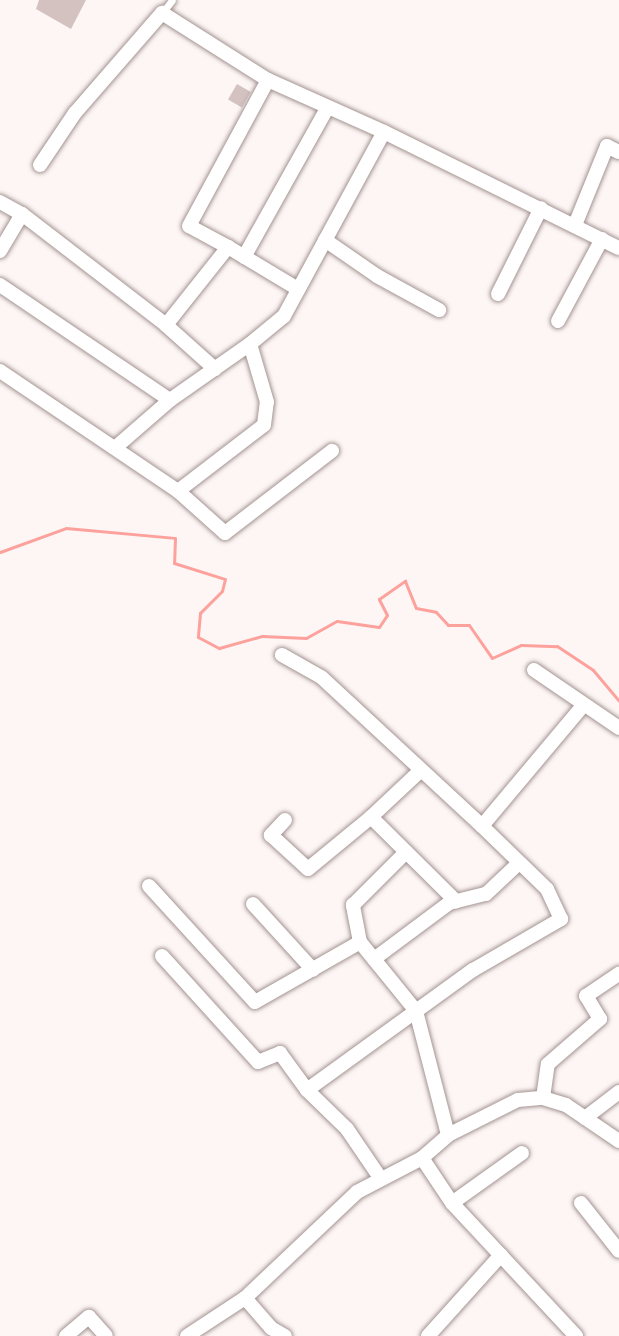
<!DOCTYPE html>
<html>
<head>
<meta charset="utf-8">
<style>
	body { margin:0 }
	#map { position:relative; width:619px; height:1336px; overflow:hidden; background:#fdf6f5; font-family:"PT Sans",sans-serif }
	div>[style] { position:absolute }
	.stream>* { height:3px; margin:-1.5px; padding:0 1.5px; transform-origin:1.5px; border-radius:1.5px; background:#fda19d }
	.building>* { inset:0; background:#d3c2c0; transform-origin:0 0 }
	.roads { filter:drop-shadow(0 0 2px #a39391) drop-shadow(0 0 2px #a39391) }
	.service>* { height:7px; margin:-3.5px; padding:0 3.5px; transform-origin:3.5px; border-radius:3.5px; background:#fff }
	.minor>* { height:14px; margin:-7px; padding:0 7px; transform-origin:7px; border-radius:7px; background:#fff }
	span { translate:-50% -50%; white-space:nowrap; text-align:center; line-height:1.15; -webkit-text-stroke:5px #fff; paint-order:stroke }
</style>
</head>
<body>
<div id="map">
	<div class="stream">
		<div style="left:0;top:552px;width:70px;rotate:-20deg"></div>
		<div style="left:66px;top:528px;width:109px;rotate:5.2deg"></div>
		<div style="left:175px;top:538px;width:25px;rotate:92deg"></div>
		<div style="left:174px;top:563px;width:53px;rotate:17.4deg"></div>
		<div style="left:225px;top:579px;width:12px;rotate:104deg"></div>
		<div style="left:222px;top:591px;width:31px;rotate:135deg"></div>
		<div style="left:200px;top:613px;width:24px;rotate:95deg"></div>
		<div style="left:198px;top:637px;width:24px;rotate:28deg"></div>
		<div style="left:219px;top:648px;width:45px;rotate:-15.6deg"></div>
		<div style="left:262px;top:636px;width:44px;rotate:2.6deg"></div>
		<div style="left:306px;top:638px;width:35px;rotate:-29deg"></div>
		<div style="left:337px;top:621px;width:42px;rotate:8.1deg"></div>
		<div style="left:379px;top:627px;width:14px;rotate:-56deg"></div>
		<div style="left:387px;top:615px;width:18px;rotate:-117deg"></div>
		<div style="left:379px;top:599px;width:32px;rotate:-35deg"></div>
		<div style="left:405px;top:581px;width:29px;rotate:68deg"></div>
		<div style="left:416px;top:608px;width:20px;rotate:11deg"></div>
		<div style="left:436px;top:612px;width:18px;rotate:47deg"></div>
		<div style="left:448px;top:625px;width:21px"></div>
		<div style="left:469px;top:625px;width:40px;rotate:55.1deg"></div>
		<div style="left:492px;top:658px;width:32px;rotate:-24deg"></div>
		<div style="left:521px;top:645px;width:36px;rotate:2deg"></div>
		<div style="left:557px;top:646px;width:43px;rotate:33.7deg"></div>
		<div style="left:593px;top:670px;width:40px;rotate:50deg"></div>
	</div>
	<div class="building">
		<div style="clip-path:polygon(39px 0,86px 0,71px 29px,36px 9px)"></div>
		<div style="left:237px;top:84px;width:16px;height:18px;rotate:30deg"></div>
	</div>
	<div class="roads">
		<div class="service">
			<div style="left:162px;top:13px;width:16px;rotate:-52deg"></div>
		</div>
		<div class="minor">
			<div style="left:40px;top:165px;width:63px;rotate:-56.1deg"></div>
			<div style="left:75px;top:113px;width:133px;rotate:-49deg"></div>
			<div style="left:162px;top:13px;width:125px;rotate:32.3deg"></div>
			<div style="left:0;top:202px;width:25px;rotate:29deg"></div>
			<div style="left:22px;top:214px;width:43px;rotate:120.7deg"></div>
			<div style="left:22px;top:214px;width:182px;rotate:37.6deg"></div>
			<div style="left:575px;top:225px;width:85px;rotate:-67.9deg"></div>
			<div style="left:607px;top:146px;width:13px;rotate:27deg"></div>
			<div style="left:325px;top:240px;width:63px;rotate:34.7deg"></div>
			<div style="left:377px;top:276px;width:71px;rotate:28.7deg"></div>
			<div style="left:228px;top:247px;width:44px;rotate:-151.7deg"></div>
			<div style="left:189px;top:226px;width:166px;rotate:-61.6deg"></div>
			<div style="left:268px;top:80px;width:127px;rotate:24.1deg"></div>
			<div style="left:244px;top:257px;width:168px;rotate:-60.8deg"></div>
			<div style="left:0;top:285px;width:205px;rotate:34.1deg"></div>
			<div style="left:498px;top:294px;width:96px;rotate:-63.4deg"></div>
			<div style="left:558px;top:321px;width:93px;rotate:-61.8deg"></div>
			<div style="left:215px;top:369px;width:66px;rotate:-138.1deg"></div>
			<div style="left:166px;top:325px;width:100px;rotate:-51.5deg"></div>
			<div style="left:228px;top:247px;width:82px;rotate:31deg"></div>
			<div style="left:0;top:371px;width:215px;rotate:34deg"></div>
			<div style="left:178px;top:491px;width:108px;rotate:-37.5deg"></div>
			<div style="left:264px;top:425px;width:23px;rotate:-83deg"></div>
			<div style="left:267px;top:402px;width:60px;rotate:-106.3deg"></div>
			<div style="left:250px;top:344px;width:44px;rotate:-39.5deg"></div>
			<div style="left:284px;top:316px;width:209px;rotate:-61.5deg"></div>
			<div style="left:384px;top:132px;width:262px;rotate:26.3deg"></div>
			<div style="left:116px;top:447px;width:72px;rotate:-41deg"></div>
			<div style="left:170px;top:400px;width:98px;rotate:-35deg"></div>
			<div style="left:178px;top:491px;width:63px;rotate:41.8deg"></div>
			<div style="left:225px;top:533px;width:135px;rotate:-37.5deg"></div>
			<div style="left:534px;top:670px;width:103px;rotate:34.3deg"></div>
			<div style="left:371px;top:817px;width:67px;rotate:-43.2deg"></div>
			<div style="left:285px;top:820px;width:21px;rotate:133deg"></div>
			<div style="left:271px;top:835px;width:50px;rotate:42.6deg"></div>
			<div style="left:308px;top:869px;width:82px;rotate:-39.5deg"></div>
			<div style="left:371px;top:817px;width:120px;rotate:44.7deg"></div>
			<div style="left:482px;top:826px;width:155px;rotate:-50deg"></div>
			<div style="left:149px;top:886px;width:157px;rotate:47.6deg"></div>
			<div style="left:255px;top:1002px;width:121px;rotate:-29.7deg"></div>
			<div style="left:360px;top:942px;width:89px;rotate:50.9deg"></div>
			<div style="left:416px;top:1011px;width:128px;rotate:75.5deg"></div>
			<div style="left:253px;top:904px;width:89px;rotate:47.7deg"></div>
			<div style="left:360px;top:942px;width:38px;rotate:-101deg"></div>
			<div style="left:353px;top:905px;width:75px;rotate:-45deg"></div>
			<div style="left:162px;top:956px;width:143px;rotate:47.8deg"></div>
			<div style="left:258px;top:1062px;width:24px;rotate:-22deg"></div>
			<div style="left:280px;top:1053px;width:46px;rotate:53.9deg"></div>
			<div style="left:307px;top:1090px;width:205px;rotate:-35.9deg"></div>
			<div style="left:473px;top:970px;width:102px;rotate:-30.1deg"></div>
			<div style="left:561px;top:919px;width:33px;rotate:-115deg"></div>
			<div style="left:547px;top:889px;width:91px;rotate:-135.9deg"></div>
			<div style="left:482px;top:826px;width:219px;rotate:-137.2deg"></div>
			<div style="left:321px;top:677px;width:45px;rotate:-150.6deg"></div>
			<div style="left:374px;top:959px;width:94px;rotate:-36.7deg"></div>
			<div style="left:449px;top:903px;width:38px;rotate:-14deg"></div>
			<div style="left:486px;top:894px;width:45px;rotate:-43.2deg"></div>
			<div style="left:307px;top:1090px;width:56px;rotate:44.3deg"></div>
			<div style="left:347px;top:1129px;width:60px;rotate:55.8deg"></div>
			<div style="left:543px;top:1098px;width:34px;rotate:-82deg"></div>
			<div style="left:548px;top:1064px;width:69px;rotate:-40.9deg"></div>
			<div style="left:600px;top:1019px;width:27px;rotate:-121deg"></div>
			<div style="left:586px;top:996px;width:40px;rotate:-34deg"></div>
			<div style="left:585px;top:1118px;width:43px;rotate:-37.4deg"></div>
			<div style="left:422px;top:1158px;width:54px;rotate:56.3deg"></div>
			<div style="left:452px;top:1203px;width:182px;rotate:47deg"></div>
			<div style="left:452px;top:1203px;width:86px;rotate:-35.5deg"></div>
			<div style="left:581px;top:1203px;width:61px;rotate:51.6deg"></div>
			<div style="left:245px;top:1298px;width:40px;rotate:49deg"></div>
			<div style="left:271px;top:1328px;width:16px;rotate:30deg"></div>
			<div style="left:66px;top:1336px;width:30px;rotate:-40deg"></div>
			<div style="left:89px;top:1317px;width:25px;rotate:48deg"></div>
			<div style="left:187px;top:1336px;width:69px;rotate:-33.2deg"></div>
			<div style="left:245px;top:1298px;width:154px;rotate:-43.4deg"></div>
			<div style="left:357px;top:1192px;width:73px;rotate:-27.6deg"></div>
			<div style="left:422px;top:1158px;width:35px;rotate:-41deg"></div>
			<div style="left:448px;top:1135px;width:78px;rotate:-26.6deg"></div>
			<div style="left:518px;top:1100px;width:25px;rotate:-5deg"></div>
			<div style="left:543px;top:1098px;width:24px;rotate:17deg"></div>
			<div style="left:566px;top:1105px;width:64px;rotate:34.2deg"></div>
			<div style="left:428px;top:1336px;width:109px;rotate:-48deg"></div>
		</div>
	</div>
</div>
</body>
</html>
